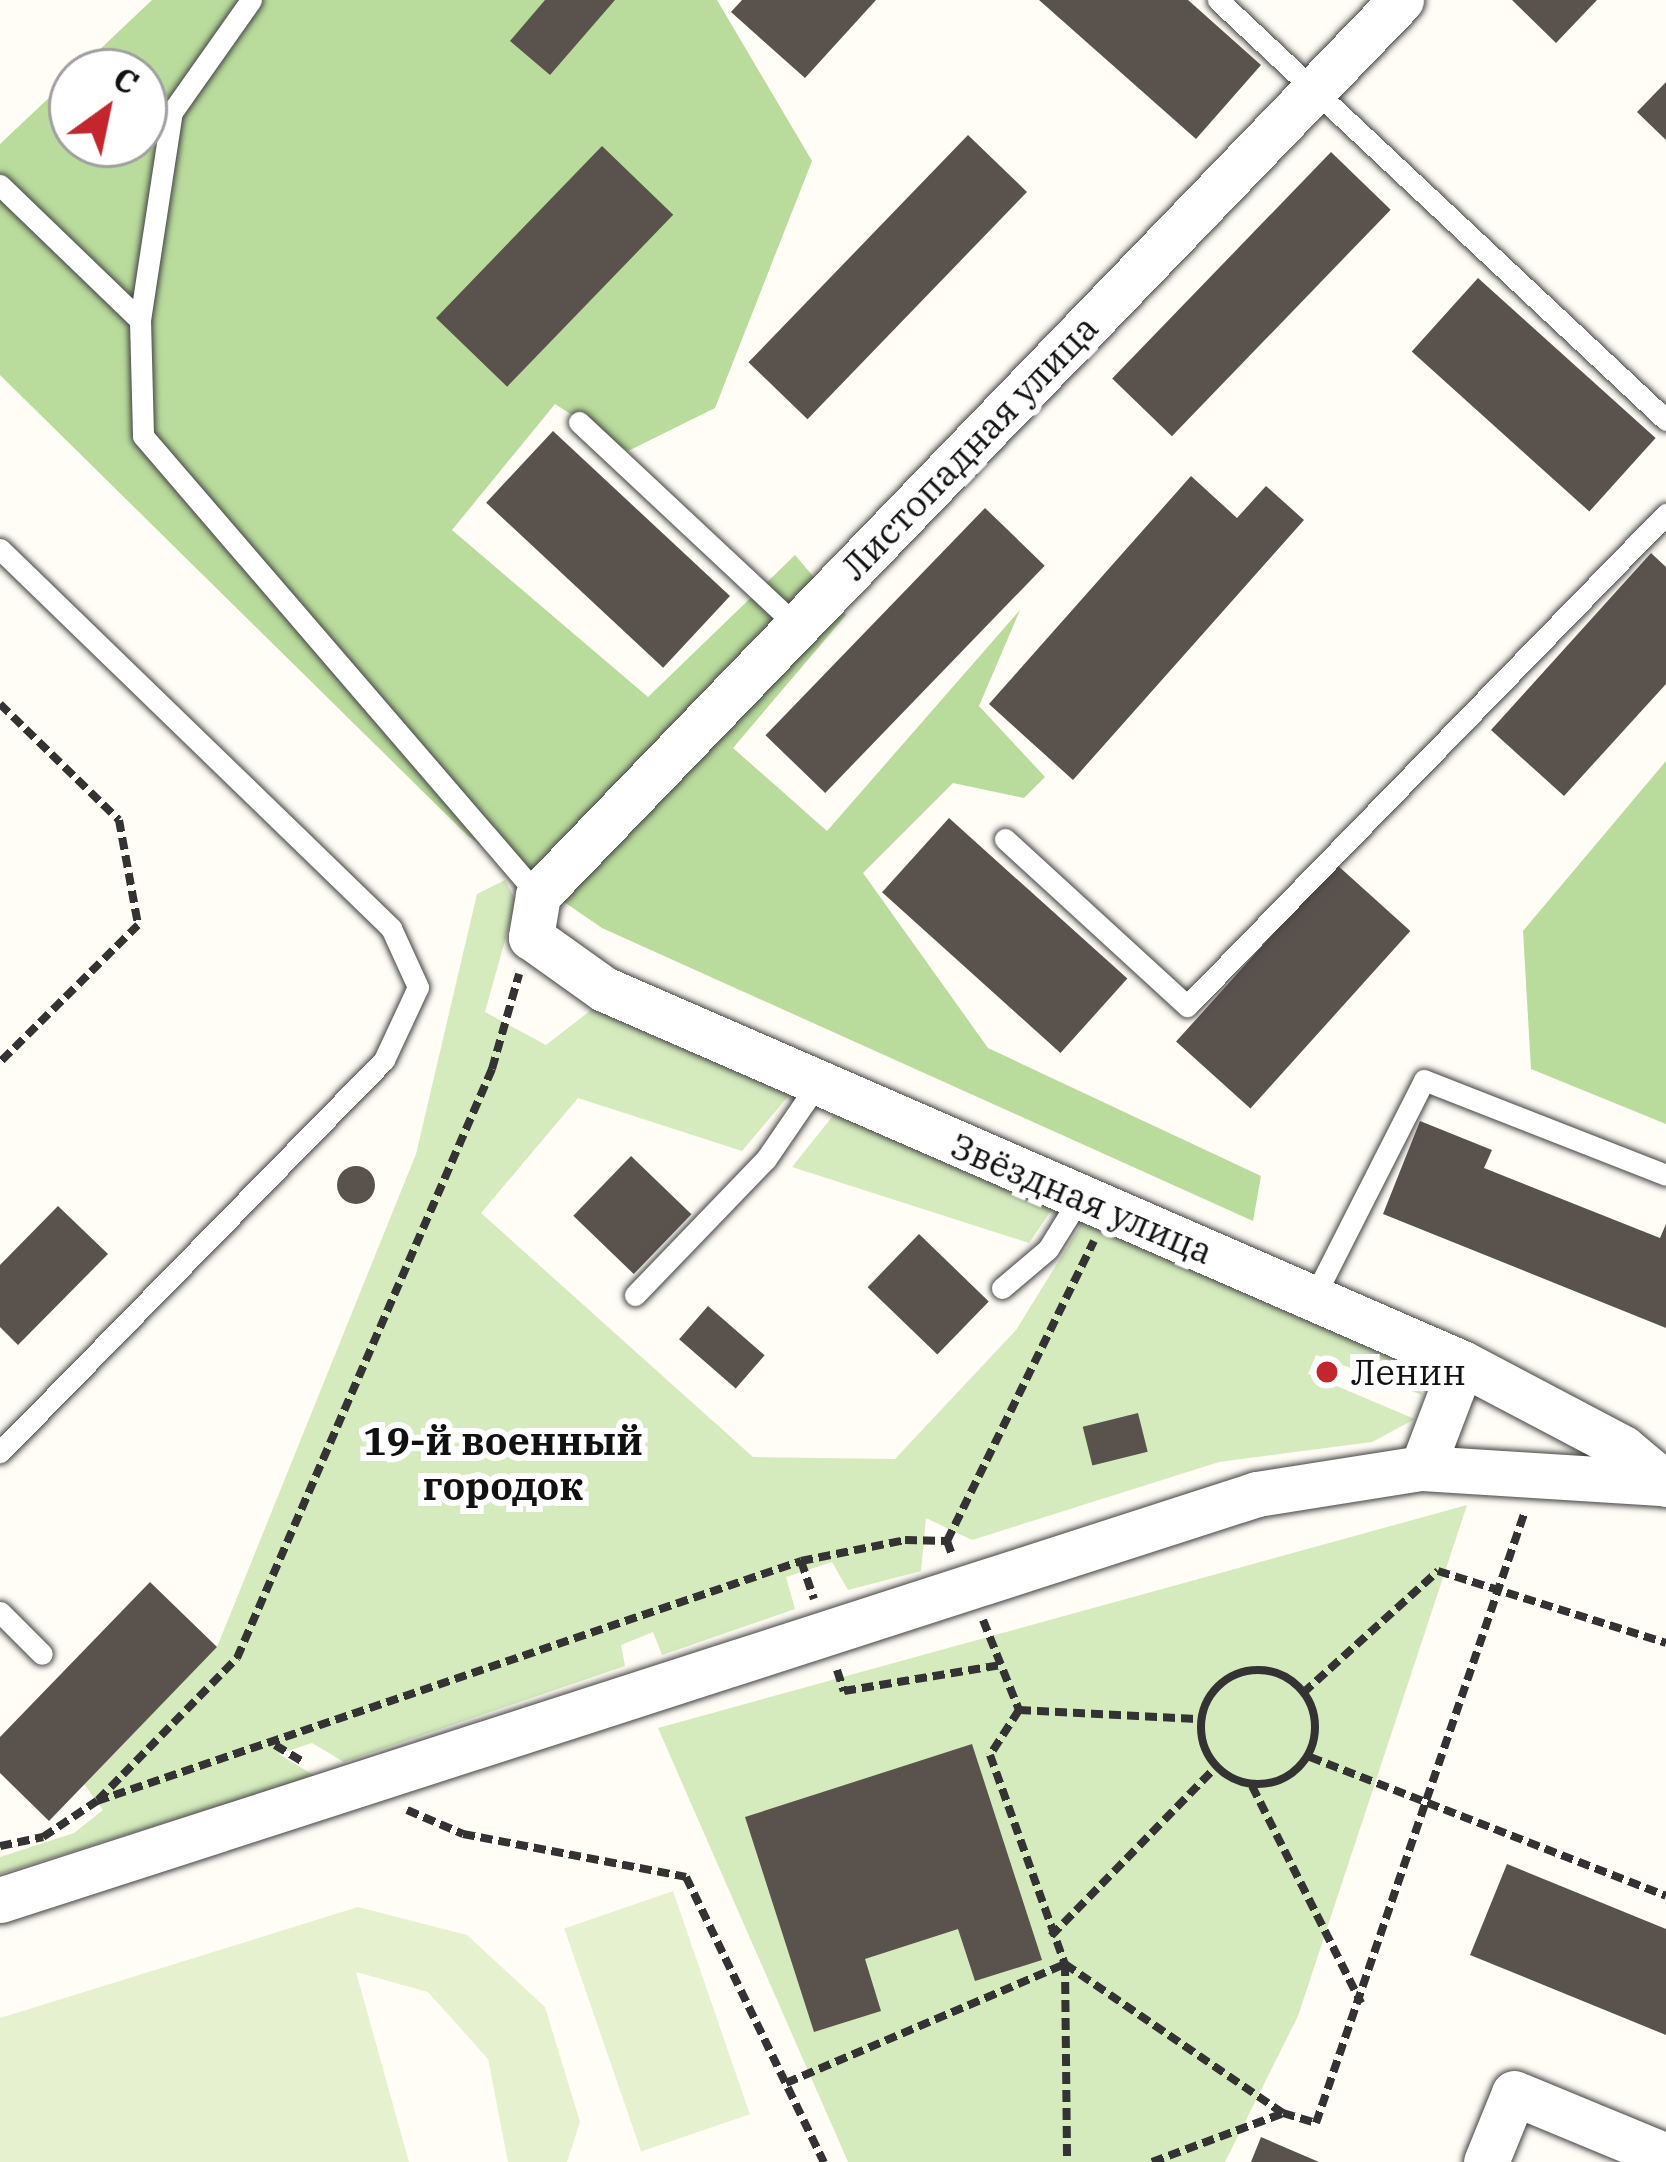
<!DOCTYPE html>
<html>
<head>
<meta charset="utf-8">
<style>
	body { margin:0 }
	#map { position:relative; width:1666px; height:2162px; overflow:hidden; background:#fffdf5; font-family:"IBM Plex Serif",serif }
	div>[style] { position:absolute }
	.green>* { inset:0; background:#d5ebbd }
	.forest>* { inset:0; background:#b9dc9c }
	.pitch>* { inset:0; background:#e6f2cf; transform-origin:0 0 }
	.building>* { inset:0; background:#5a524d; transform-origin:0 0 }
	.round { border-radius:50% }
	.path>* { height:8px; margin-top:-4px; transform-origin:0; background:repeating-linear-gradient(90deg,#333 0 12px,transparent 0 18px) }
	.path>.ring { margin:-4px; padding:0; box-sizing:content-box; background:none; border:8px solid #333; border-radius:50% }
	.roads { filter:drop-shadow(0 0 3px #444) drop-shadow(0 0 3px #444) }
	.lane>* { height:21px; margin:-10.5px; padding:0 10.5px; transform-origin:10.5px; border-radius:10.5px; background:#fff }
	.street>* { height:45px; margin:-22.5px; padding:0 22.5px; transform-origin:22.5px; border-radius:22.5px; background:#fff }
	.dots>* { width:33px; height:33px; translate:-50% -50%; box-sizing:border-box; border:6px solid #fff; border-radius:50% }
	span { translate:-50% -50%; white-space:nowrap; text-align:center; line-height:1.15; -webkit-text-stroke:12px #fff; paint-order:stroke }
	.street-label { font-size:36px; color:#111 }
	.poi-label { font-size:36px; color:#111 }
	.left { translate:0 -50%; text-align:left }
	.neighbourhood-label { font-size:39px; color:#111; font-weight:700 }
	.north { position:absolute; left:48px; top:48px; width:120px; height:120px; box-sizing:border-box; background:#fff; border:3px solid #a0a0a0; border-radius:50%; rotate:33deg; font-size:33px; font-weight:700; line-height:48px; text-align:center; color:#111 }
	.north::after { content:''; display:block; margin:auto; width:42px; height:54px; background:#c4262e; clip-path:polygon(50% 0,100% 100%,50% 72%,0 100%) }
</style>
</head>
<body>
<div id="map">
	<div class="green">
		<div style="clip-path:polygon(505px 880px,516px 901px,485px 1012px,546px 1045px,595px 1007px,791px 1093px,742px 1151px,578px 1098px,481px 1213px,753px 1457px,895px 1459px,1016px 1330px,1086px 1217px,1416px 1356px,1422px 1395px,1316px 1355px,1308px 1374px,1415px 1419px,1372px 1442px,1219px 1462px,972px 1540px,926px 1518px,921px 1571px,848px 1590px,832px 1562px,786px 1577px,795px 1609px,662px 1655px,653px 1632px,621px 1645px,625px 1666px,344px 1762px,312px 1743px,279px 1754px,315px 1776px,0 1874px,0 1857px,74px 1833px,103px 1810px,84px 1784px,217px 1647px,416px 1154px,477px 894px)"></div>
		<div style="clip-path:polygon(836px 1112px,1054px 1206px,1029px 1243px,792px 1167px)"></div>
		<div style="clip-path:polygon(1467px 1505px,1298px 2016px,1225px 2162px,848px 2162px,658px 1728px)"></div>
	</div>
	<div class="forest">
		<div style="clip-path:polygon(152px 0,717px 0,812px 161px,715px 408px,628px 451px,555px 404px,452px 530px,648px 697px,795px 555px,846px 615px,733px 748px,827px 831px,1020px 610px,979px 706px,1045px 777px,1024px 798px,953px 783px,863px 873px,988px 1048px,1261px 1176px,1253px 1221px,602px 928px,468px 836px,0 375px,0 144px,72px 76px,72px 144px,144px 144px,144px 72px,76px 72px)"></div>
		<div style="clip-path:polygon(1666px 761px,1666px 1124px,1531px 1069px,1523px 931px)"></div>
	</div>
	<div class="pitch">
		<div style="left:673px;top:1891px;width:236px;height:115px;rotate:71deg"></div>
		<div style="clip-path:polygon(358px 1907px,467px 1935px,545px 2007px,580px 2122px,567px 2162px,508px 2162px,488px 2059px,428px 1992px,356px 1972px,409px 2162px,0 2162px,0 2018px)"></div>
	</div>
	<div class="building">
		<div style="clip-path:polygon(545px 0,615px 0,550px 75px,510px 41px)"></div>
		<div style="clip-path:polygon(742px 0,876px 0,805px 78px,731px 12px)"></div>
		<div style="clip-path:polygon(1039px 0,1188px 0,1261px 65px,1196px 139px)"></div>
		<div style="clip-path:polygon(1512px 0,1597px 0,1556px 43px)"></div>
		<div style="clip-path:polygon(1666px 82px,1666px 140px,1637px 112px)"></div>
		<div style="left:968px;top:135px;width:82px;height:316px;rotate:44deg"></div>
		<div style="left:602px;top:146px;width:99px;height:239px;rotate:44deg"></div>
		<div style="left:1331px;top:152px;width:83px;height:315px;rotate:44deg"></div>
		<div style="left:1478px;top:278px;width:239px;height:99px;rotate:42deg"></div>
		<div style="left:553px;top:431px;width:242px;height:98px;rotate:43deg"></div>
		<div style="clip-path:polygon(1191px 476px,1237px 518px,1266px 486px,1304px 520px,1073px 780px,989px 704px)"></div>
		<div style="left:985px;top:508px;width:83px;height:316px;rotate:44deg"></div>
		<div style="clip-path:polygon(1651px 553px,1666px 567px,1666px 684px,1564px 796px,1491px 730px)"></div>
		<div style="left:949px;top:818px;width:240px;height:100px;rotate:42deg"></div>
		<div style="left:1336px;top:864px;width:100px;height:239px;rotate:42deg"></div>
		<div style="clip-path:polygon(1420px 1121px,1492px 1150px,1484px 1168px,1660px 1238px,1666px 1224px,1666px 1328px,1383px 1214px)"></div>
		<div style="left:631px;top:1156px;width:84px;height:83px;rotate:44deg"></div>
		<div class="round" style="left:337px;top:1166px;width:38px;height:38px"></div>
		<div style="clip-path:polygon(58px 1206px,108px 1254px,18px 1345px,0 1327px,0 1265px)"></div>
		<div style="left:919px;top:1234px;width:97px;height:74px;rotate:44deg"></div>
		<div style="left:708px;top:1306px;width:75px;height:44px;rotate:41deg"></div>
		<div style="left:1138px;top:1413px;width:40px;height:57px;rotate:76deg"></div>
		<div style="clip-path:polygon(150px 1582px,217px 1647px,49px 1821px,0 1773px,0 1737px)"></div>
		<div style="clip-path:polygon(972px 1744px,1042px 1960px,975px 1981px,958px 1929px,865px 1959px,881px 2011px,814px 2032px,745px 1817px)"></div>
		<div style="clip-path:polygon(1507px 1864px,1666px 1929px,1666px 2035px,1470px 1955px)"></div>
		<div style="clip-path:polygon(1261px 2137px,1319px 2162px,1251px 2162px)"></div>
	</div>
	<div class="path">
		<div style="left:0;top:704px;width:166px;rotate:44.3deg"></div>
		<div style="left:119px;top:820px;width:107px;rotate:79.7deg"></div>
		<div style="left:138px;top:925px;width:194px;rotate:135.2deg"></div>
		<div style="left:947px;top:1541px;width:334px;rotate:-63.9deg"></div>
		<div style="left:801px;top:1561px;width:40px;rotate:71.1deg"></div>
		<div style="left:983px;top:1620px;width:97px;rotate:68.2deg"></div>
		<div style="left:1019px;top:1710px;width:54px;rotate:122.8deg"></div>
		<div style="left:990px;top:1755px;width:222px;rotate:70.3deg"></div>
		<div style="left:1065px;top:1964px;width:198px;rotate:89.4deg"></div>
		<div style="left:837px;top:1670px;width:22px;rotate:72deg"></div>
		<div style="left:844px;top:1691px;width:159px;rotate:-9.4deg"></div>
		<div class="ring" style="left:1201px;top:1670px;width:106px;height:106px"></div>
		<div style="left:1303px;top:1693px;width:182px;rotate:-42.1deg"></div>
		<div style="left:1438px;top:1571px;width:239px;rotate:17.5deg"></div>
		<div style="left:1019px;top:1710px;width:178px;rotate:2.9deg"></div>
		<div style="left:275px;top:1745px;width:31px;rotate:31deg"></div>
		<div style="left:1310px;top:1757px;width:382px;rotate:21.3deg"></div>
		<div style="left:1252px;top:1786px;width:243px;rotate:63.3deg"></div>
		<div style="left:98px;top:1800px;width:199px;rotate:-45.6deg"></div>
		<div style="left:237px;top:1658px;width:642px;rotate:-66.59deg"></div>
		<div style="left:492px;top:1069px;width:99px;rotate:-74.1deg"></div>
		<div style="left:407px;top:1810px;width:61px;rotate:23.2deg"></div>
		<div style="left:463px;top:1834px;width:227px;rotate:10.9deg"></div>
		<div style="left:686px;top:1877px;width:317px;rotate:64.2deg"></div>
		<div style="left:0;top:1846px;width:44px;rotate:-11.8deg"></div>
		<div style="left:43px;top:1837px;width:65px;rotate:-33.7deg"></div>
		<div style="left:97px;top:1801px;width:744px;rotate:-18.82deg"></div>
		<div style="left:801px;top:1561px;width:106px;rotate:-11.4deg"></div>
		<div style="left:905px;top:1540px;width:42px;rotate:1.4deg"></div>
		<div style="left:947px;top:1541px;width:12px;rotate:70deg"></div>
		<div style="left:1051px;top:1936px;width:236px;rotate:-45.7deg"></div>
		<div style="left:786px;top:2083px;width:303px;rotate:-23.1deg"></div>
		<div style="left:1065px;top:1964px;width:264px;rotate:34.4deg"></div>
		<div style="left:1283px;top:2113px;width:34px;rotate:17deg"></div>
		<div style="left:1316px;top:2123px;width:644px;rotate:-71.14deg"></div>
		<div style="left:1152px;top:2162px;width:138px;rotate:-20.4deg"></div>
	</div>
	<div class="roads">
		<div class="lane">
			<div style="left:1218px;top:0;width:614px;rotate:43.15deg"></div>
			<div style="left:0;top:185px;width:194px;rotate:44deg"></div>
			<div style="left:140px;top:320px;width:116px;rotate:88.5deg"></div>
			<div style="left:143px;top:436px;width:606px;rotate:49.29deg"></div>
			<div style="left:140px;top:320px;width:210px;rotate:-81.3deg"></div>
			<div style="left:172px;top:112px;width:137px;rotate:-54.8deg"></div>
			<div style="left:579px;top:422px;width:297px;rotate:43.1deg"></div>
			<div style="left:0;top:549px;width:545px;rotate:44.11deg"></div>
			<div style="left:391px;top:928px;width:65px;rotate:65.4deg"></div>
			<div style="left:418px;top:987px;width:81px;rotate:115deg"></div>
			<div style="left:384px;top:1060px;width:549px;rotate:134.41deg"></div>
			<div style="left:1005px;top:839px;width:247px;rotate:42.5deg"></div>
			<div style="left:1187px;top:1006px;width:687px;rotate:-45.77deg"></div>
			<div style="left:1002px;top:1288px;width:60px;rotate:-40.3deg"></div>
			<div style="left:1048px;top:1249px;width:59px;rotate:-58.2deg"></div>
			<div style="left:635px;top:1295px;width:189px;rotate:-46.1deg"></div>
			<div style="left:766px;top:1159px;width:92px;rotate:-55.6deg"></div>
			<div style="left:1314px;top:1297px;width:243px;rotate:-63.1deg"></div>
			<div style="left:1424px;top:1080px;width:260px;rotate:21.4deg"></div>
			<div style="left:0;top:1612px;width:59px;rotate:45deg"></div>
		</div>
		<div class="street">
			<div style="left:1401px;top:0;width:1243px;rotate:133.96deg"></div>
			<div style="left:538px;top:895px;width:43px;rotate:99.5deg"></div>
			<div style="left:531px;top:937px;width:90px;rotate:35.5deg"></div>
			<div style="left:604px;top:989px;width:936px;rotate:23.55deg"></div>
			<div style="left:1462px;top:1363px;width:182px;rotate:27.8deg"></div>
			<div style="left:1623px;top:1448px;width:56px;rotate:39.9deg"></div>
			<div style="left:1422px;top:1468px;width:112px;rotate:-69.1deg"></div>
			<div style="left:0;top:1900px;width:1321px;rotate:-17.9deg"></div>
			<div style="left:1257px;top:1494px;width:167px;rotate:-9deg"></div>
			<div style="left:1422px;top:1468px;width:239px;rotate:3.6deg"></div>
			<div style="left:1486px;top:2162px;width:74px;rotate:-67.9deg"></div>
			<div style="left:1514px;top:2093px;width:165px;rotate:22.5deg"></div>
		</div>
	</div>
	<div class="dots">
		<div style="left:1327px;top:1372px;background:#c4262e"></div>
	</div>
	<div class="street-label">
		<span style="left:969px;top:447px;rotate:-46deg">Листопадная улица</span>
		<span style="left:1082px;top:1198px;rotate:23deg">Звёздная улица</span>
	</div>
	<div class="poi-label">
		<span class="left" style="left:1351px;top:1372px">Ленин</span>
	</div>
	<div class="neighbourhood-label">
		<span style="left:503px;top:1464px">19-й военный<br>городок</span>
	</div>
	<div class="north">С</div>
</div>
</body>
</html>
